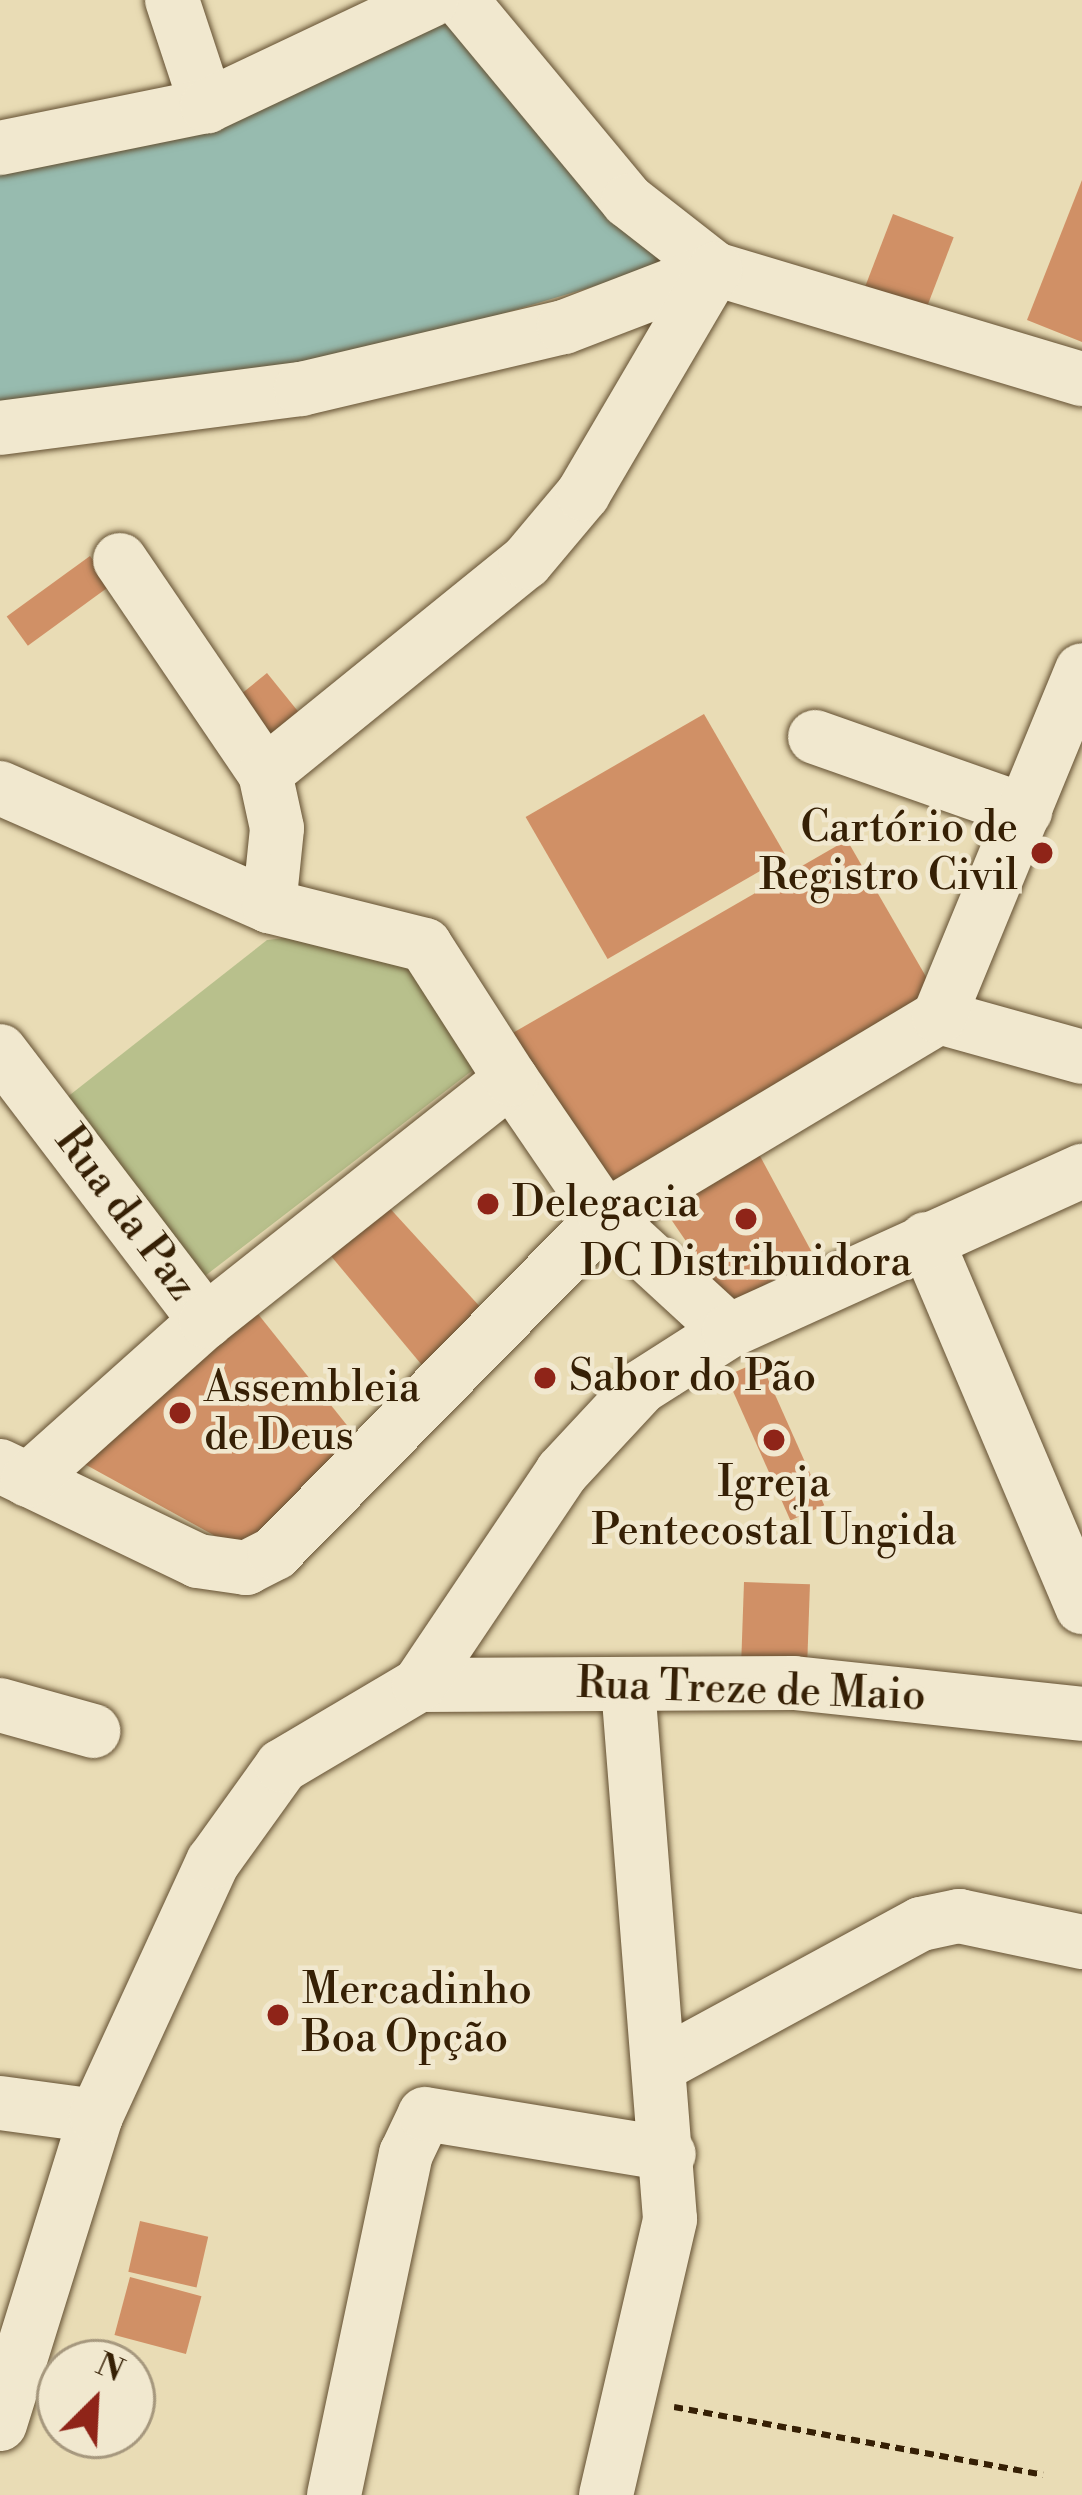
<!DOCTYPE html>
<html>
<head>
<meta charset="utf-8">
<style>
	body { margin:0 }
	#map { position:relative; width:1082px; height:2495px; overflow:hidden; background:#e9dcb5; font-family:"Libre Bodoni",serif }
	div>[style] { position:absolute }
	.green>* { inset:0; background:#b8c08c }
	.water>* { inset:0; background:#97bbaf }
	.building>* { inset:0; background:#d09066; transform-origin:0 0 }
	.path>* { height:6px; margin-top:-3px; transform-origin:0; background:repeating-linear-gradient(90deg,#362005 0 9px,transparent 0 15px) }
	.roads { filter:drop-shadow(0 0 3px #634f31) drop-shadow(0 0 3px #634f31) }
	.minor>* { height:54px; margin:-27px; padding:0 27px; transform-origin:27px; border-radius:27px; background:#f1e8cf }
	.dots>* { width:33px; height:33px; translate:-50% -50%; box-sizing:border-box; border:6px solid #f1e8cf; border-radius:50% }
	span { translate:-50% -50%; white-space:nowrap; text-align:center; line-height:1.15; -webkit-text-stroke:9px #f1e8cf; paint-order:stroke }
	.poi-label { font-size:42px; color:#362005 }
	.right { translate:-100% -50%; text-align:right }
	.left { translate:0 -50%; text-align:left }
	.street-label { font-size:42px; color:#362005 }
	.north { position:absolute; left:36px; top:2339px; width:120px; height:120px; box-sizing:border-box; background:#f1e8cf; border:3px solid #a6987e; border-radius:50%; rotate:24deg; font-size:33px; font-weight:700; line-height:48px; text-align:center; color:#362005 }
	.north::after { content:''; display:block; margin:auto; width:42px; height:54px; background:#8f2418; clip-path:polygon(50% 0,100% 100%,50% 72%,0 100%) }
</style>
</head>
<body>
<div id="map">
	<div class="green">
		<div style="clip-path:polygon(301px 936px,419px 958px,482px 1063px,201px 1279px,66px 1098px,267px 940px)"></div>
	</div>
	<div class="water">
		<div style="clip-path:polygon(441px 16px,668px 264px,382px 350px,0 409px,0 166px)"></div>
	</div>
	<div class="building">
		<div style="clip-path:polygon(1082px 180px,1082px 342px,1027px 320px)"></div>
		<div style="left:893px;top:214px;width:65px;height:80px;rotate:21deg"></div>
		<div style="left:90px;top:556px;width:36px;height:103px;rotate:54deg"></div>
		<div style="left:267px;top:673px;width:63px;height:36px;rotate:51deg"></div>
		<div style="left:704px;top:714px;width:164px;height:206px;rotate:60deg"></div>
		<div style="left:847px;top:840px;width:182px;height:389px;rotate:60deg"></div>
		<div style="clip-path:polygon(753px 1143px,815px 1258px,729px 1304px,653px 1193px)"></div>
		<div style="clip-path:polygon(385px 1203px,483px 1310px,426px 1370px,326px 1250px)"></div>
		<div style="clip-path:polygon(254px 1309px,358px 1439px,239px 1549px,79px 1461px)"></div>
		<div style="left:760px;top:1361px;width:158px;height:37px;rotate:66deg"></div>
		<div style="left:744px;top:1582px;width:66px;height:90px;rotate:2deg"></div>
		<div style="left:140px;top:2221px;width:70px;height:52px;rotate:13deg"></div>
		<div style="left:130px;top:2277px;width:74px;height:60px;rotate:15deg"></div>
	</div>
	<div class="path">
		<div style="left:674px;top:2407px;width:375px;rotate:10.4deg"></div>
	</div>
	<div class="roads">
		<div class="minor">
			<div style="left:172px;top:0;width:112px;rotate:71.7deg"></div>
			<div style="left:461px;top:0;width:261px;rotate:50.3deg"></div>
			<div style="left:628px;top:201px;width:110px;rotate:38deg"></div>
			<div style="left:715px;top:269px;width:383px;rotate:16.7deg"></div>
			<div style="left:0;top:148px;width:211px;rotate:-11.5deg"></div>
			<div style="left:207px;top:106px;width:248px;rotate:-25.3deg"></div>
			<div style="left:0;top:428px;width:304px;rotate:-7.4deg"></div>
			<div style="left:301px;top:389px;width:270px;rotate:-13.3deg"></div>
			<div style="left:564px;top:327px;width:162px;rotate:-21deg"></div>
			<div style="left:120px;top:560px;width:258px;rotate:55.8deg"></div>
			<div style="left:815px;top:737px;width:223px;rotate:19.4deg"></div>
			<div style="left:0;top:788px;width:294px;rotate:23.7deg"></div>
			<div style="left:939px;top:1017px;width:148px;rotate:15.6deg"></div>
			<div style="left:0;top:1051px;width:340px;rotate:52.7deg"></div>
			<div style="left:511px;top:1079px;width:167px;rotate:55.7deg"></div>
			<div style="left:605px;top:1217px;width:168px;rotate:42.6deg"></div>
			<div style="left:926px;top:1239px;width:400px;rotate:67deg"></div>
			<div style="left:0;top:1466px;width:220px;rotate:25.6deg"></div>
			<div style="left:198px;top:1561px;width:49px;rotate:8.3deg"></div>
			<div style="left:246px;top:1568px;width:33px;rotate:-27deg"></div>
			<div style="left:275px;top:1553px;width:471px;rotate:-45.5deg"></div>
			<div style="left:605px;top:1217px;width:389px;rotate:-30.9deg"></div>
			<div style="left:939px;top:1017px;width:375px;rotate:-67.6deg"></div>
			<div style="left:28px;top:1480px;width:239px;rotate:-41.8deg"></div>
			<div style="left:206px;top:1321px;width:389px;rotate:-38.4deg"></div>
			<div style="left:511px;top:1079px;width:159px;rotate:-122.7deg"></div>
			<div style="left:425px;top:945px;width:161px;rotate:-166deg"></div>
			<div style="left:269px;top:906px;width:78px;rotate:-84.1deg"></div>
			<div style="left:277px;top:828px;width:56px;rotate:-102.3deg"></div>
			<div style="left:265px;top:773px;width:336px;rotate:-39deg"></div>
			<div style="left:526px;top:562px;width:89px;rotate:-50deg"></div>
			<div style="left:583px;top:494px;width:261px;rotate:-59.6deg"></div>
			<div style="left:419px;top:1685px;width:375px;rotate:-0.3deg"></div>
			<div style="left:794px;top:1683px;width:290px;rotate:6.1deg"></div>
			<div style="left:0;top:1705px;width:97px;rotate:15.6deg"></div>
			<div style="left:661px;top:2065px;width:296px;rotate:-28.5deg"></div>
			<div style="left:921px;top:1924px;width:39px;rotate:-12deg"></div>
			<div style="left:959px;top:1916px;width:126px;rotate:11.9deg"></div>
			<div style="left:0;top:2103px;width:97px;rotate:7.7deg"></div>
			<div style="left:0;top:2424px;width:323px;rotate:-72.7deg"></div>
			<div style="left:96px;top:2116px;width:280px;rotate:-65.3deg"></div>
			<div style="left:213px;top:1862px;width:118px;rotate:-54.3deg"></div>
			<div style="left:282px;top:1766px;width:159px;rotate:-30.6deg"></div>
			<div style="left:419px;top:1685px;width:257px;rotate:-56.1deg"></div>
			<div style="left:562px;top:1472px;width:116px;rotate:-47.1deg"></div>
			<div style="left:641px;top:1387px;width:104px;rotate:-32.5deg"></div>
			<div style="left:729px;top:1331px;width:388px;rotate:-24.4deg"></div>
			<div style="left:334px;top:2495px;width:349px;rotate:-78.1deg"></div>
			<div style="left:406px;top:2154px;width:44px;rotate:-64.6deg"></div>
			<div style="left:425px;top:2114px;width:247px;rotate:9.3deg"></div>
			<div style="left:606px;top:2495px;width:283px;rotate:-76.9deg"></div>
			<div style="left:670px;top:2219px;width:535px;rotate:-94.51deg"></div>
		</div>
	</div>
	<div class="dots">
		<div style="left:1042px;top:853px;background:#8f2418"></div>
		<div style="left:488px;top:1204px;background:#8f2418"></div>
		<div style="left:746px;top:1219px;background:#8f2418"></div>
		<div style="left:545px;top:1378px;background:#8f2418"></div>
		<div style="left:180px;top:1413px;background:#8f2418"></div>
		<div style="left:774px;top:1440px;background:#8f2418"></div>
		<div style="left:278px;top:2015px;background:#8f2418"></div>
	</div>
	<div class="poi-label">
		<span class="right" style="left:1018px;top:853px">Cartório de<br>Registro Civil</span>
		<span class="left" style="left:512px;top:1204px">Delegacia</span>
		<span style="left:746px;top:1263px">DC Distribuidora</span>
		<span class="left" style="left:569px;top:1378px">Sabor do Pão</span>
		<span class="left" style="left:204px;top:1413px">Assembleia<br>de Deus</span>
		<span style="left:774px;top:1508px">Igreja<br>Pentecostal Ungida</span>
		<span class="left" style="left:302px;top:2015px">Mercadinho<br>Boa Opção</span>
	</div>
	<div class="street-label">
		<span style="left:125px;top:1214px;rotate:53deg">Rua da Paz</span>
		<span style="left:751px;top:1691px;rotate:2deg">Rua Treze de Maio</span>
	</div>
	<div class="north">N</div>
</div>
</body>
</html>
